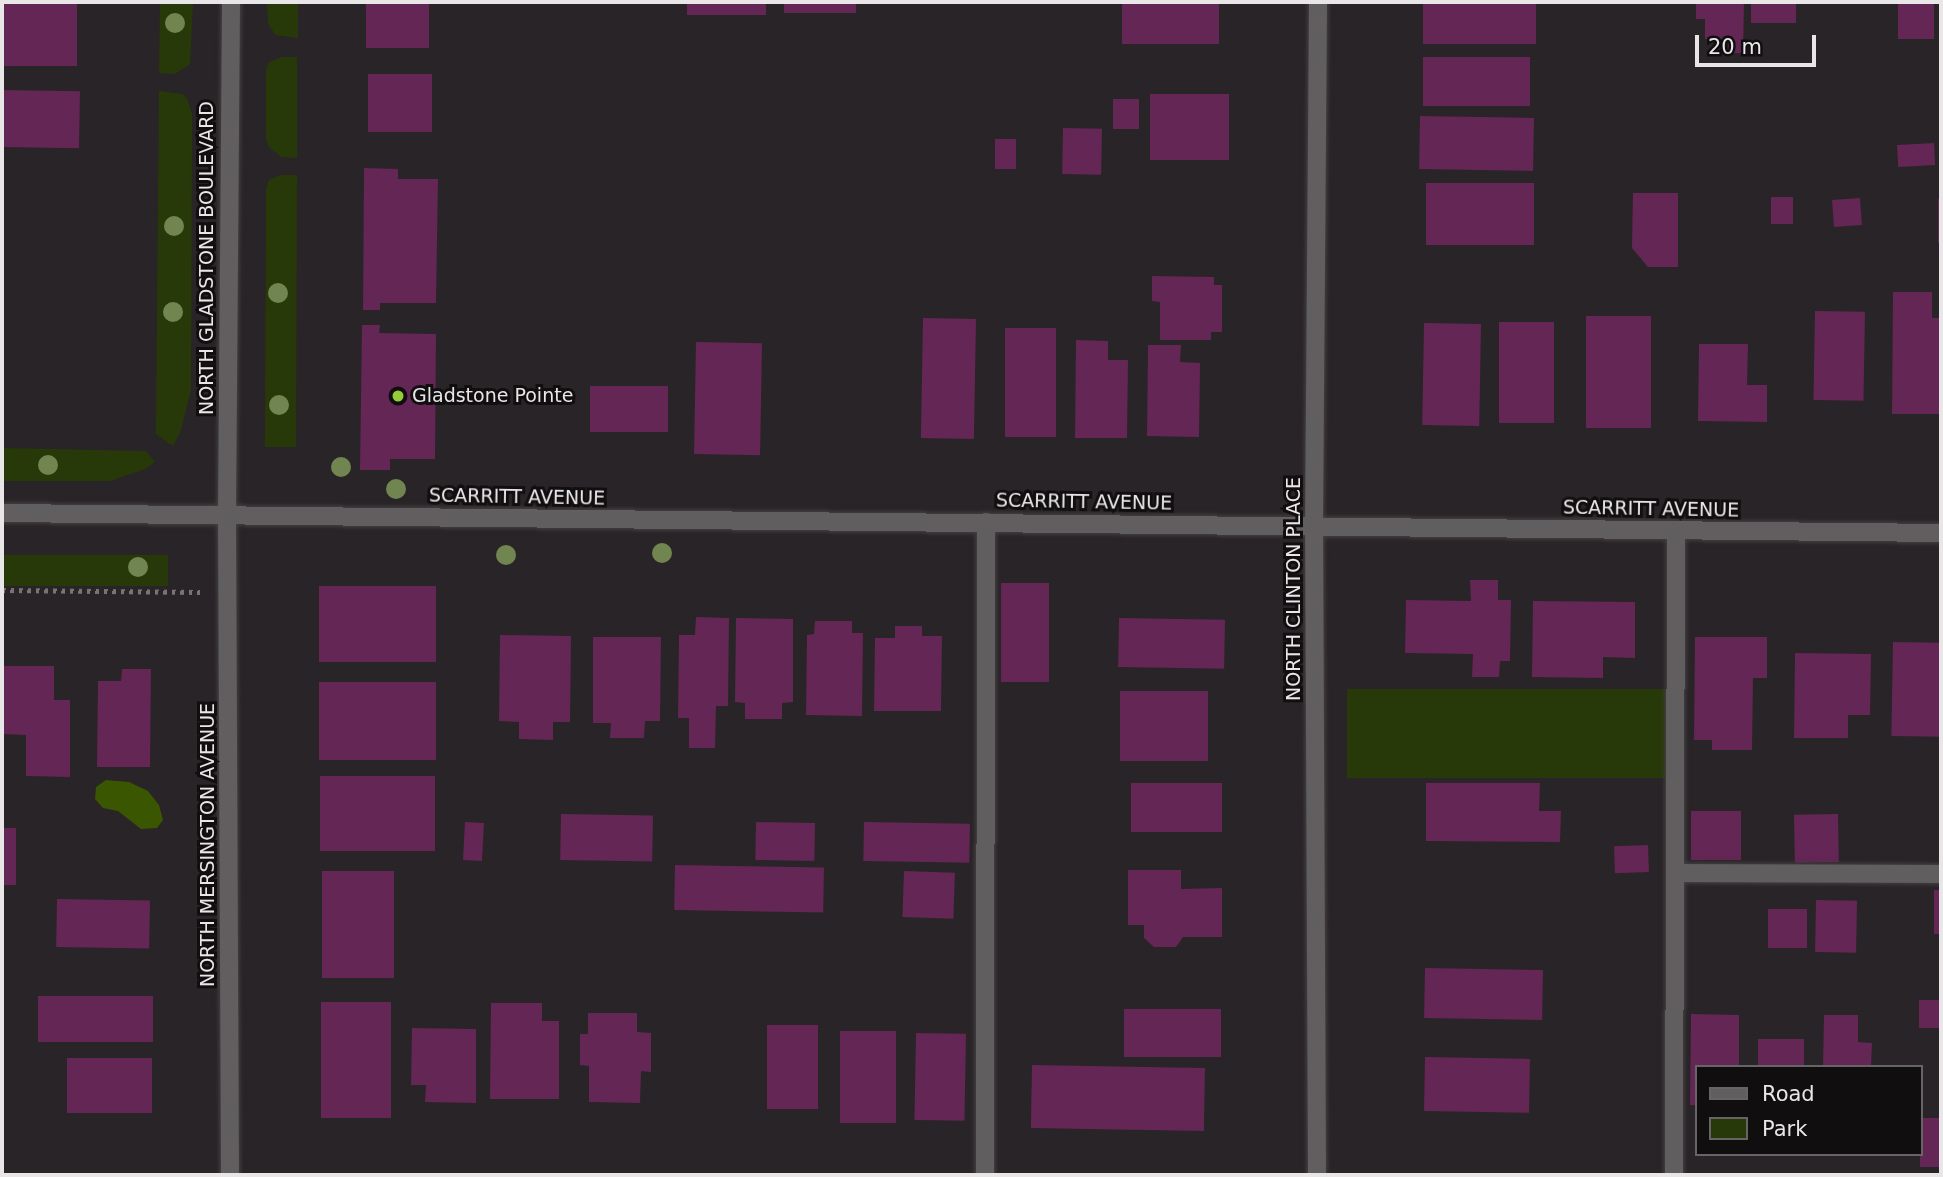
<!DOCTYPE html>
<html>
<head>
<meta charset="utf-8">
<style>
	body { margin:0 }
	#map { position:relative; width:1943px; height:1177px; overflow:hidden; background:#292427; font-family:"DejaVu Sans",sans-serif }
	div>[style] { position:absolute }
	.green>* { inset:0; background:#283909; transform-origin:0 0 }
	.water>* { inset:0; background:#3b5601 }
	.building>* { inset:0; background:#642654; transform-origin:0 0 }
	.path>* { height:4.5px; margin-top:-2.25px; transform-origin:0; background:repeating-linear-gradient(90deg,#787476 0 3.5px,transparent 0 8.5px) }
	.roads { filter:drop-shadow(0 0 2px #443f42) drop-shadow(0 0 2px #443f42) }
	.minor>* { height:18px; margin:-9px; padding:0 9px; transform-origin:9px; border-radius:9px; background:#605e5f }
	.trees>* { width:20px; height:20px; margin:-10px; border-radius:50%; background:#70854f }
	.dots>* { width:19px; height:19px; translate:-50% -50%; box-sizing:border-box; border:4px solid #100e0f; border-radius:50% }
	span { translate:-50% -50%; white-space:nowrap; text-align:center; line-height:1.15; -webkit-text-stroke:6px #100e0f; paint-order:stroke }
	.street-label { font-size:19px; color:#e9e6e8 }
	.poi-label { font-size:19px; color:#e9e6e8 }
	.left { translate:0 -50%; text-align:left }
	.frame { position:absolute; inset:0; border:4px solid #e9e6e8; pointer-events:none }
	.legend { position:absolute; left:1695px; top:1065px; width:228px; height:91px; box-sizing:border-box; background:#100e0f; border:2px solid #676466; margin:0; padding:9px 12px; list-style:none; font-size:21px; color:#e9e6e8 }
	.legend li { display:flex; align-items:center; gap:14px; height:35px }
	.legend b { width:35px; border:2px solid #676466 }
	.scale { position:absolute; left:1695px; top:35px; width:121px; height:32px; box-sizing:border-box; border:4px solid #e9e6e8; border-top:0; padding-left:9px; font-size:21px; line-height:24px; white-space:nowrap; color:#e9e6e8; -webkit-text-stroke:5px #100e0f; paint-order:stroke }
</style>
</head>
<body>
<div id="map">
	<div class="green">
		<div style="clip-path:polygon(160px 2px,193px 2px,190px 64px,175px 74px,159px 73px)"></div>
		<div style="clip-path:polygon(267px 2px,298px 2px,298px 38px,275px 35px,268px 23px)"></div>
		<div style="clip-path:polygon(281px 57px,297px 57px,297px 158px,281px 157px,269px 147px,266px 139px,266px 72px,268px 63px)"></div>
		<div style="clip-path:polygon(159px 91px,182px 94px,187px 98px,192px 114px,191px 389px,181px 430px,173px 446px,156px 434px)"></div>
		<div style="clip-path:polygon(280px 175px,297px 175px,296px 447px,265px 447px,266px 189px,269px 180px)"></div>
		<div style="clip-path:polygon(2px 448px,146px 451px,155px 462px,145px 469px,110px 481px,2px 481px)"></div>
		<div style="left:2px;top:555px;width:166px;height:31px"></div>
		<div style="left:1347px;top:689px;width:320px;height:89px"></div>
	</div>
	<div class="water">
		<div style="clip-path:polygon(106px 780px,129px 782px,148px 791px,159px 805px,163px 820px,157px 828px,141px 829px,118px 811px,103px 808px,95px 799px,96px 787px)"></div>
	</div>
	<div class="building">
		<div style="left:2px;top:2px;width:75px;height:64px"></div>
		<div style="left:366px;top:2px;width:63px;height:46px"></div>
		<div style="left:687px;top:2px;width:79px;height:13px"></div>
		<div style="left:784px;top:2px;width:72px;height:11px"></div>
		<div style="left:1122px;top:2px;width:97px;height:42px"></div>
		<div style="left:1423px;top:2px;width:113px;height:42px"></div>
		<div style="clip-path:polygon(1696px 2px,1744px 2px,1743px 53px,1728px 53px,1728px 39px,1705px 39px,1705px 19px,1696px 19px)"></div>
		<div style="left:1751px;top:2px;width:45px;height:21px"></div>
		<div style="left:1898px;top:2px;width:36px;height:37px"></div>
		<div style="left:1423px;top:57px;width:107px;height:49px"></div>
		<div style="left:368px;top:74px;width:64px;height:58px"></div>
		<div style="left:2px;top:90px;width:78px;height:57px;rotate:1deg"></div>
		<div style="left:1150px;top:94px;width:79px;height:66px"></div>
		<div style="left:1113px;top:99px;width:26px;height:30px"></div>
		<div style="left:1420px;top:116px;width:114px;height:53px;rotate:1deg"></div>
		<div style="left:1063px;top:128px;width:39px;height:46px;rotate:1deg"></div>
		<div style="left:995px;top:139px;width:21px;height:30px"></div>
		<div style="left:1934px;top:143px;width:22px;height:37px;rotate:87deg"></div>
		<div style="clip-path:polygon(364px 168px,398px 169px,398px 179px,438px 179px,436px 303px,380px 303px,380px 310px,363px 310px)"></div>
		<div style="left:1426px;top:183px;width:108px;height:62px"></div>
		<div style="clip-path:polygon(1633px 193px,1678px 193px,1678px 267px,1648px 267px,1632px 248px)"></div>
		<div style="left:1771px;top:197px;width:22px;height:27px"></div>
		<div style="left:1860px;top:198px;width:27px;height:28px;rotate:86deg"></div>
		<div style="left:1938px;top:199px;width:3px;height:44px"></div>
		<div style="clip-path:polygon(1152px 276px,1214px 277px,1214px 285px,1222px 285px,1222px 332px,1211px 332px,1211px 340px,1160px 340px,1160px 302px,1152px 301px)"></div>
		<div style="clip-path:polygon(1893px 292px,1932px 292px,1932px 318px,1941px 318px,1941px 414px,1892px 414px)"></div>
		<div style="left:1815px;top:311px;width:50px;height:89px;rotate:1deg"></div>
		<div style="left:1586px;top:316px;width:65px;height:112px"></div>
		<div style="left:923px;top:318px;width:53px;height:120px;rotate:1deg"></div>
		<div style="left:1499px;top:322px;width:55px;height:101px"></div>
		<div style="left:1424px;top:323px;width:57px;height:102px;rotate:1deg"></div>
		<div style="clip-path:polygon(362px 325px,380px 325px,379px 333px,436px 334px,435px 459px,390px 459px,390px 470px,360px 470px)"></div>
		<div style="left:1005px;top:328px;width:51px;height:109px"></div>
		<div style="clip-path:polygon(1076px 340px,1108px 341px,1108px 360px,1128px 360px,1127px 438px,1075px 438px)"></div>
		<div style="left:696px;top:342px;width:66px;height:112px;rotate:1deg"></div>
		<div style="clip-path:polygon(1699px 344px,1748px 344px,1747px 385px,1767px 385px,1767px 422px,1698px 421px)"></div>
		<div style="clip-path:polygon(1148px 345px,1181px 345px,1180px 362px,1200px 363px,1199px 437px,1147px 436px)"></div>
		<div style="left:590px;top:386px;width:78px;height:46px"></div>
		<div style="clip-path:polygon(1470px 580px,1498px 580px,1498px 600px,1511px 600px,1510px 661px,1500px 661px,1499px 677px,1472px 677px,1473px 654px,1405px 653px,1406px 600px,1471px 601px)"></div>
		<div style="left:1001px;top:583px;width:48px;height:99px"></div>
		<div style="left:319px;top:586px;width:117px;height:76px"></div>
		<div style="clip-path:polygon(1533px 601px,1635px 602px,1635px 658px,1603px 657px,1603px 678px,1532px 677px)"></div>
		<div style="clip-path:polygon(696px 617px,729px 618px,728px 706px,716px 706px,715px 748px,689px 748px,689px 718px,678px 718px,679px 635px,695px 635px)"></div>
		<div style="clip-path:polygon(736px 618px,793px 619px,793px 702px,782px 703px,782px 719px,745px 719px,745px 703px,735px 702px)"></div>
		<div style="left:1119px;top:618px;width:106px;height:49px;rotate:1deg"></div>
		<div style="clip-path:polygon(815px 621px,852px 621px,852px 633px,863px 633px,862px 716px,806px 715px,807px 635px,814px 634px)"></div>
		<div style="clip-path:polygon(895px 626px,922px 626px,922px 636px,942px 636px,941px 711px,874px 711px,875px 638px,895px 638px)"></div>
		<div style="clip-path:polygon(500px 635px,571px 636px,570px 722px,553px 722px,553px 740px,519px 739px,519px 722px,499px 721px)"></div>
		<div style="clip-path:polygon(593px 637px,661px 637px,660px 721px,645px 721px,644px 738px,610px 738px,611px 723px,593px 723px)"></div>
		<div style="clip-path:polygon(1695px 637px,1767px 637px,1767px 678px,1753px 678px,1752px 750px,1712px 750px,1712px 740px,1694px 740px)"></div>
		<div style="left:1893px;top:642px;width:48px;height:94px;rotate:1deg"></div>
		<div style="clip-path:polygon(1795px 653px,1871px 654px,1870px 715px,1848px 715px,1848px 738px,1794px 738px)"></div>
		<div style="clip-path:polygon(2px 666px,54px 666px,54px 700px,70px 700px,70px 777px,26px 776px,26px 735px,2px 734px)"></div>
		<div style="clip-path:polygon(122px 669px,151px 669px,150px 767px,97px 767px,98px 681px,121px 681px)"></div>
		<div style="left:319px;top:682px;width:117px;height:78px"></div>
		<div style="left:1120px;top:691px;width:88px;height:70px"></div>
		<div style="left:320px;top:776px;width:115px;height:75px"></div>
		<div style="left:1222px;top:783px;width:49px;height:91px;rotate:90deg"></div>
		<div style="clip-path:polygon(1426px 783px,1540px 783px,1539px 811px,1561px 811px,1560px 842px,1426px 841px)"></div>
		<div style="left:1691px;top:811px;width:50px;height:49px"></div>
		<div style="left:561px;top:814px;width:92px;height:46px;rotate:1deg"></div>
		<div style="left:1838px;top:814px;width:48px;height:44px;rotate:89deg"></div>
		<div style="left:465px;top:822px;width:19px;height:38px;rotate:3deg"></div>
		<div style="left:756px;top:822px;width:59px;height:38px;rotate:1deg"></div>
		<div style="left:864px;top:822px;width:106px;height:39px;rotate:1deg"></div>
		<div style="left:2px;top:828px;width:14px;height:57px"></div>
		<div style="left:1648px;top:845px;width:27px;height:34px;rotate:88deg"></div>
		<div style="left:675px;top:865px;width:149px;height:45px;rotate:1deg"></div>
		<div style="clip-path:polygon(1128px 870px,1181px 870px,1181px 889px,1222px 888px,1222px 937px,1183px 937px,1176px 947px,1154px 947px,1144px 938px,1144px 925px,1128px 925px)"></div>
		<div style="left:322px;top:871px;width:72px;height:107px"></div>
		<div style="left:904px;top:871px;width:51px;height:46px;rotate:2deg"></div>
		<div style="left:1934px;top:890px;width:7px;height:44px"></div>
		<div style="left:57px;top:899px;width:93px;height:48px;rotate:1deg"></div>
		<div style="left:1816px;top:900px;width:41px;height:52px;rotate:1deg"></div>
		<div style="left:1807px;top:909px;width:39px;height:39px;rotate:90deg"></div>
		<div style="left:1425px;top:968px;width:118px;height:50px;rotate:1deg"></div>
		<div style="left:153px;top:996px;width:46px;height:115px;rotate:90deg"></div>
		<div style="left:1919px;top:1000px;width:22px;height:28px"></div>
		<div style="left:321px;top:1002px;width:70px;height:116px"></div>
		<div style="clip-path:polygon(491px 1003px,542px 1003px,542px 1021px,559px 1021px,559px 1099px,490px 1099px)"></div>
		<div style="left:1124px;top:1009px;width:97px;height:48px"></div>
		<div style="clip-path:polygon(588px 1013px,637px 1013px,637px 1032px,651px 1033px,651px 1072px,641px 1071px,640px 1103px,589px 1102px,589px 1066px,580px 1065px,580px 1034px,588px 1034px)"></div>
		<div style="clip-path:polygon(1691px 1014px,1739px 1015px,1739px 1067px,1696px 1067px,1696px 1105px,1690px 1105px)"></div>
		<div style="clip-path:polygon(1824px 1015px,1858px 1015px,1858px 1042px,1872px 1043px,1871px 1067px,1823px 1067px)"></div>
		<div style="left:767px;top:1025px;width:51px;height:84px"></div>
		<div style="clip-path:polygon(412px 1028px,476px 1029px,476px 1103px,425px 1102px,426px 1085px,411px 1085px)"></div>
		<div style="left:840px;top:1031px;width:56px;height:92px"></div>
		<div style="left:916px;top:1033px;width:50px;height:87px;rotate:1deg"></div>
		<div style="left:1758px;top:1039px;width:46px;height:28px"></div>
		<div style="left:1425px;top:1057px;width:105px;height:54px;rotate:1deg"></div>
		<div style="left:67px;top:1058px;width:85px;height:55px"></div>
		<div style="left:1032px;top:1065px;width:173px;height:63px;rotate:1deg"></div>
		<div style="left:1920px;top:1118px;width:21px;height:49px"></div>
	</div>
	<div class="path">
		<div style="left:2px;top:590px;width:198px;rotate:0.6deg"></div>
	</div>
	<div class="roads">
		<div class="minor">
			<div style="left:2px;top:513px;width:1939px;rotate:0.59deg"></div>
			<div style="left:1675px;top:873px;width:266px;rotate:0.2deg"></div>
			<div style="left:230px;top:1175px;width:660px;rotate:-90.26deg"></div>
			<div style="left:227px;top:515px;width:513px;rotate:-89.55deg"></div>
			<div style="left:985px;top:1175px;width:653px;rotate:-89.91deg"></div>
			<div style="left:1317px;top:1175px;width:649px;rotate:-90.26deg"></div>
			<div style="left:1314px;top:526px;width:524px;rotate:-89.56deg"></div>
			<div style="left:1674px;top:1175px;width:645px;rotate:-89.82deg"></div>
		</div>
	</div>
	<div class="trees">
		<div style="left:175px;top:23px"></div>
		<div style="left:174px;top:226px"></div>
		<div style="left:278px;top:293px"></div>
		<div style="left:173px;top:312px"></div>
		<div style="left:279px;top:405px"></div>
		<div style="left:48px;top:465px"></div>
		<div style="left:341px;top:467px"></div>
		<div style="left:396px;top:489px"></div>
		<div style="left:662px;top:553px"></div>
		<div style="left:506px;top:555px"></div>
		<div style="left:138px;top:567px"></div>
	</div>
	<div class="dots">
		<div style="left:398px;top:396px;background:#97cc38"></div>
	</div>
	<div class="street-label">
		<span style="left:207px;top:258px;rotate:-90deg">NORTH GLADSTONE BOULEVARD</span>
		<span style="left:517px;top:497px;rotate:1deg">SCARRITT AVENUE</span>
		<span style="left:1084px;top:502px;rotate:1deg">SCARRITT AVENUE</span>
		<span style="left:1651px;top:509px;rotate:1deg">SCARRITT AVENUE</span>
		<span style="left:1294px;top:589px;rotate:-90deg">NORTH CLINTON PLACE</span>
		<span style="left:208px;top:845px;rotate:-90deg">NORTH MERSINGTON AVENUE</span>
	</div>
	<div class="poi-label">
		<span class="left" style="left:412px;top:396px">Gladstone Pointe</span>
	</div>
	<div class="frame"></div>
	<ul class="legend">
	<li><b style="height:9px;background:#605e5f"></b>Road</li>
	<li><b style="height:19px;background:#283909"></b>Park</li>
	</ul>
	<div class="scale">20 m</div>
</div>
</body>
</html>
